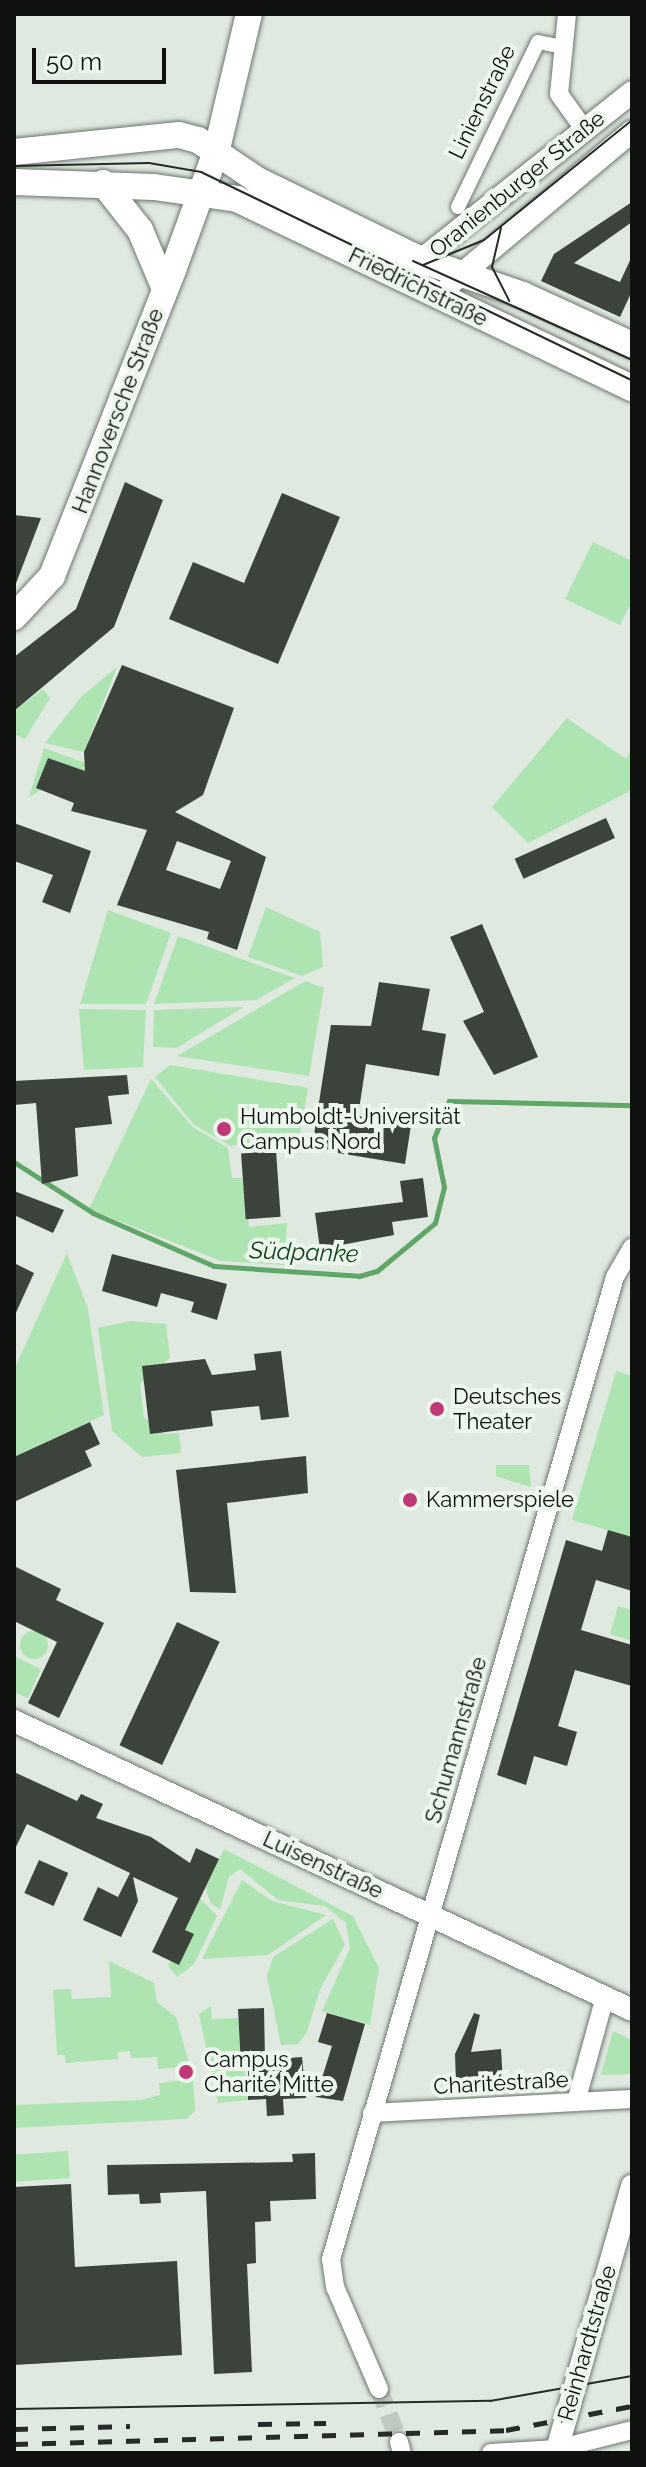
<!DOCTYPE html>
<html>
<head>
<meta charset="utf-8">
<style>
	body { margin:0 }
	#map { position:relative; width:646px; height:2467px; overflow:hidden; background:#dfe9df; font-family:Raleway,sans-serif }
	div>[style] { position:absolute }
	.green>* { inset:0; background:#aee3b2; transform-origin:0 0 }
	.round { border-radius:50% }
	.stream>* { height:5px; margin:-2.5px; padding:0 2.5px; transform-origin:2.5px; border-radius:2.5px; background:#60a668 }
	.building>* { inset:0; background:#3b433b; transform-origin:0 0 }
	.minor-tunnel>* { height:18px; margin-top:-9px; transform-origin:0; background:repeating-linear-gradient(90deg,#c0c9c0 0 18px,transparent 0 27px) }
	.roads { filter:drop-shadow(0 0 2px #6c756d) drop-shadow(0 0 2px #6c756d) }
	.pedestrian>* { height:14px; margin:-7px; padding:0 7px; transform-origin:7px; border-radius:7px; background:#fff }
	.minor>* { height:18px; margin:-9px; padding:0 9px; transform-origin:9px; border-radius:9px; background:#fff }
	.tertiary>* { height:22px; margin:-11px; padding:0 11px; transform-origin:11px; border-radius:11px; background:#fff }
	.secondary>* { height:26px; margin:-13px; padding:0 13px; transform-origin:13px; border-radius:13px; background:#fff }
	.tram>* { height:2px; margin:-1px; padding:0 1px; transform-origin:1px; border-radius:1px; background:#272b27 }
	.rail>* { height:5px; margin-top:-2.5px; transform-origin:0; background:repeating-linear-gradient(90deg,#272b27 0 14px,transparent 0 28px) }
	.dots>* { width:22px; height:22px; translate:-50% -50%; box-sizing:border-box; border:4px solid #ecf6ec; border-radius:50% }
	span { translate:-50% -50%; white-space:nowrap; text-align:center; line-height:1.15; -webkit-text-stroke:8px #ecf6ec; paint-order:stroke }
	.street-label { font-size:22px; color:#0e110e }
	.poi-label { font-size:22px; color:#0e110e }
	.left { translate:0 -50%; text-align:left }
	.water-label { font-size:24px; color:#13451c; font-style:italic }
	.frame { position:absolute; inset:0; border:16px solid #0e110e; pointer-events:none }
	.scale { position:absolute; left:32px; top:48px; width:134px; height:36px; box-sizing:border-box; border:4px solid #0e110e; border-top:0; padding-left:10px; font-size:24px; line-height:28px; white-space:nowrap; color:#0e110e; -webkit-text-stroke:6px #ecf6ec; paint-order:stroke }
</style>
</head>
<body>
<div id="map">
	<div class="green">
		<div style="clip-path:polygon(593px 542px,632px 561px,632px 601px,620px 625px,565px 599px)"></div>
		<div style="clip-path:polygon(117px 667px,84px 752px,45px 743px,81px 697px)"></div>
		<div style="clip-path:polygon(43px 689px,50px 698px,25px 739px,14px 734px,14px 711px)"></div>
		<div style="clip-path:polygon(567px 718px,626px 759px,632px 750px,632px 790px,528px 843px,492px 807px)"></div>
		<div style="clip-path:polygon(44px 748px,86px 763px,86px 772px,48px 758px,41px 790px,29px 797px)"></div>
		<div style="clip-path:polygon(266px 907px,320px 932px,323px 967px,302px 976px,248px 957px)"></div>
		<div style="clip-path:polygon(108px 910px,171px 933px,146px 1004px,80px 1004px)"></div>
		<div style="clip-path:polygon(178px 936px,247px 961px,295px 978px,256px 1000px,154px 1004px)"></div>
		<div style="clip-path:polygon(305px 981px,324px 988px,309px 1076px,177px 1056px)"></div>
		<div style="clip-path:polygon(244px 1007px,176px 1048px,153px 1047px,154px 1010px)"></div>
		<div style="clip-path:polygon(79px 1009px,146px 1010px,143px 1067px,84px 1070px)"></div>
		<div style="clip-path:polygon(170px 1065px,308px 1088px,300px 1133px,231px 1146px,194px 1125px,155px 1077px)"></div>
		<div style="clip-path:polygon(151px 1079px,193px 1127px,228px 1148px,232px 1178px,242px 1178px,249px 1227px,287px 1223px,284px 1265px,221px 1261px,89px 1209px)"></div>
		<div style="clip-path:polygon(67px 1253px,88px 1309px,104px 1415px,14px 1457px,14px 1370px)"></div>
		<div style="clip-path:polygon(130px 1321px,166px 1324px,170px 1358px,140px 1384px,144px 1417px,164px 1434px,179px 1433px,181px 1453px,142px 1457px,112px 1431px,98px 1328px)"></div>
		<div style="clip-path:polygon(616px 1371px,632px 1376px,632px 1537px,572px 1520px)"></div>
		<div style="clip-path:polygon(496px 1465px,529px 1465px,531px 1487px,496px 1476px)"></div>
		<div style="clip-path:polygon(618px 1606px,632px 1610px,632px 1641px,610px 1634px)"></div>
		<div class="round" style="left:20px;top:1631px;width:28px;height:28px"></div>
		<div style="clip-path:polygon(14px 1656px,41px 1669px,28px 1698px,14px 1692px)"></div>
		<div style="clip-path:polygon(224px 1849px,353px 1916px,379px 1968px,370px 2025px,322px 2011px,350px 1948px,346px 1923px,325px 1906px,278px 1900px,240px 1869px,229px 1877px,220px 1909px,211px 1904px,205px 1887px)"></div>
		<div style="clip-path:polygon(242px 1880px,272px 1901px,326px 1915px,268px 1955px,202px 1959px)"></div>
		<div style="clip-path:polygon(200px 1898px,217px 1916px,194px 1964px,177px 1977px,168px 1965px,193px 1934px,185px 1930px)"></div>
		<div style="clip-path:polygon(333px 1919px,345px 1945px,320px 1989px,307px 2032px,298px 2044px,281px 2045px,267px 1976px,273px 1957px)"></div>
		<div style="clip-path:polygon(109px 1961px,154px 1983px,157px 2002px,176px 2017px,190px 2066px,158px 2069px,157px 2057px,131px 2058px,130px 2051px,118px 2052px,118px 2059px,66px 2063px,65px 2055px,57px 2055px,53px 1990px,71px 1989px,72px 1999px,111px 1997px)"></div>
		<div style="clip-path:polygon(211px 2006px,212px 2019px,238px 2018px,248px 2100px,218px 2103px,199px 2014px)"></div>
		<div style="clip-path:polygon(613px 2031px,632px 2040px,632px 2074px,601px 2075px)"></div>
		<div style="clip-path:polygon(193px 2079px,195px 2111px,186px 2119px,14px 2128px,14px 2105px,141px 2100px,160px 2095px,159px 2083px)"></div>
		<div style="left:68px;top:2151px;width:27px;height:54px;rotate:86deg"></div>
	</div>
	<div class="stream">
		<div style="left:14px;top:1162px;width:94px;rotate:32.8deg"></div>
		<div style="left:93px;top:1213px;width:132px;rotate:23.7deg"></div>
		<div style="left:214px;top:1266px;width:145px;rotate:3.9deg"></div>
		<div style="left:359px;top:1276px;width:19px;rotate:-16deg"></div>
		<div style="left:377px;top:1271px;width:75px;rotate:-39.6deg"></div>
		<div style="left:435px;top:1223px;width:37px;rotate:-76deg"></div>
		<div style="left:444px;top:1187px;width:50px;rotate:-101.5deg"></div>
		<div style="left:434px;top:1138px;width:40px;rotate:-68deg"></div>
		<div style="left:449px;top:1101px;width:183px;rotate:1.3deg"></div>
	</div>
	<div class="building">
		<div style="clip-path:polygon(632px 202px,632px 222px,574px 263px,620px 282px,632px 256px,632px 291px,620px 317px,541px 281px,554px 254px)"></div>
		<div style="clip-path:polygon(125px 482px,163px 500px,114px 627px,14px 711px,14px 657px,76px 609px)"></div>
		<div style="clip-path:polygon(282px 493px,340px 517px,278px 664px,169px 619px,193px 562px,244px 583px)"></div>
		<div style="clip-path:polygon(14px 515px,41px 518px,15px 586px,14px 586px)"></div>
		<div style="clip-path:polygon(evenodd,122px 665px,234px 708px,203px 795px,175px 812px,266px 857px,237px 950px,207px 939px,209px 932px,117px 905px,147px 830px,71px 811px,74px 803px,36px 788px,48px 758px,85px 771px,84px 752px,122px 665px,177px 841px,231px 861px,220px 889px,166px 870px,177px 841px)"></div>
		<div style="left:606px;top:818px;width:22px;height:100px;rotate:66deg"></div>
		<div style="clip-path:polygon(14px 823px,91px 851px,70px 913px,42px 902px,53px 875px,14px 861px)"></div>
		<div style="clip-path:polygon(482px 924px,538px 1057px,494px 1075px,463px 1021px,484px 1012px,450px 937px)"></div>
		<div style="clip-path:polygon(379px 982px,430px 989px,422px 1030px,446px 1034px,439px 1076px,366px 1064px,358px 1116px,411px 1125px,405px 1164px,332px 1152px,313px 1141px,331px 1025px,371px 1026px)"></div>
		<div style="clip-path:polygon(127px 1075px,129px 1094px,108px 1096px,112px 1124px,75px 1128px,78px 1176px,42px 1184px,36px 1103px,14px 1105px,14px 1081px)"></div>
		<div style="left:276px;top:1151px;width:66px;height:35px;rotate:86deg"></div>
		<div style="clip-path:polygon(423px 1178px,428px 1217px,392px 1222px,394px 1235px,320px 1249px,315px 1213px,403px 1202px,400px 1181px)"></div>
		<div style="clip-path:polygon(14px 1191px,64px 1210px,53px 1233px,14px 1215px)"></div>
		<div style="clip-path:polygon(112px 1254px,227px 1284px,217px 1320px,191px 1312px,194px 1302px,161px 1293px,157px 1307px,102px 1291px)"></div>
		<div style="clip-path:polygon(14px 1263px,34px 1273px,14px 1317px)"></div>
		<div style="clip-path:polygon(281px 1351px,289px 1417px,261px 1420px,259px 1406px,211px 1411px,213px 1426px,150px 1434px,142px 1366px,205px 1359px,212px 1375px,256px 1370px,254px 1354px)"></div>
		<div style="clip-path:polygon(90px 1422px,100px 1444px,85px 1451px,92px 1466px,14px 1502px,14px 1457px)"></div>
		<div style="clip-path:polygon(306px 1456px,308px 1493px,227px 1503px,236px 1593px,190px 1592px,176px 1470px)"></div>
		<div style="clip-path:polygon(608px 1530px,632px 1537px,632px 1591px,596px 1580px,581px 1630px,632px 1645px,632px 1686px,575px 1670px,558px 1726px,577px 1732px,567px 1766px,534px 1756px,526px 1785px,497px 1775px,566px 1540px,602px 1551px)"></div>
		<div style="clip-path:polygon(14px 1566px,61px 1589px,56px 1600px,104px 1623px,59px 1718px,28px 1703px,57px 1642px,14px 1621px)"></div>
		<div style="left:177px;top:1622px;width:47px;height:136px;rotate:25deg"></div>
		<div style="clip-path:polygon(14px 1772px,77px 1801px,81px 1794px,103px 1804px,96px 1818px,151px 1837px,190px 1863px,196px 1848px,219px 1859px,185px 1930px,194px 1934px,179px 1965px,152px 1952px,178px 1898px,133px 1877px,138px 1901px,121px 1937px,83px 1920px,98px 1887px,118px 1897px,130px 1873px,27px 1824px,14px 1851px)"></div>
		<div style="left:39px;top:1860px;width:32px;height:36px;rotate:24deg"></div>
		<div style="clip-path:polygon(264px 2008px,265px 2060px,302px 2057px,306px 2098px,283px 2099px,284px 2115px,267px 2116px,266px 2099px,248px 2100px,248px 2065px,241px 2066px,238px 2009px)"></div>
		<div style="clip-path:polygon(327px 2013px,365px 2024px,343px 2101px,316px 2097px,332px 2046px,318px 2042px)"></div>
		<div style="clip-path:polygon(474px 2013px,480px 2015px,471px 2052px,501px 2049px,503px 2084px,456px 2085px,455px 2054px)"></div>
		<div style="clip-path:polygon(315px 2153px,316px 2199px,270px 2201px,271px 2221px,255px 2222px,256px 2263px,247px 2264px,252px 2372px,214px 2374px,206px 2191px,160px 2193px,161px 2203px,140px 2204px,139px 2194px,108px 2195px,107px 2165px,293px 2162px,292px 2154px)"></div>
		<div style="clip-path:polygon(71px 2184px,75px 2267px,177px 2261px,182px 2355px,14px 2365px,14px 2187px)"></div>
	</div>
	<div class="minor-tunnel">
		<div style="left:379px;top:2389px;width:57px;rotate:69.3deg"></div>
	</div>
	<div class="roads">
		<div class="pedestrian">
			<div style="left:458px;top:207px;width:183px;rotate:-64.1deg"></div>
			<div style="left:538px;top:42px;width:25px;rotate:11deg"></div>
		</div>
		<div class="minor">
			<div style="left:567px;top:14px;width:80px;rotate:95.7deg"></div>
			<div style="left:559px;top:94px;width:43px;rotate:54.5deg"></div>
			<div style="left:576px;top:2102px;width:109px;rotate:-74.6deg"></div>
			<div style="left:372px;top:2113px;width:260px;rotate:-3.1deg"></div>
			<div style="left:379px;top:2389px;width:111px;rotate:-113.3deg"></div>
			<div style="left:335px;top:2287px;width:28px;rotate:-98deg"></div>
			<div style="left:331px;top:2259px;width:1022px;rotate:-73.87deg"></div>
			<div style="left:615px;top:1277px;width:34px;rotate:-60deg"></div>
			<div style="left:399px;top:2442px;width:11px;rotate:75deg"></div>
			<div style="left:491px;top:2453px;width:66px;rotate:-3.5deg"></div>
			<div style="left:557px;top:2449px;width:77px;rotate:-14.2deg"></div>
		</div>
		<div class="tertiary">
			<div style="left:416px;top:273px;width:20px;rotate:-60deg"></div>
			<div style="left:426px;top:256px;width:263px;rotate:-38.5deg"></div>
			<div style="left:451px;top:283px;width:236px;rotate:-40deg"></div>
			<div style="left:14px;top:1721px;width:682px;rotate:25.06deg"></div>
			<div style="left:556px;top:2453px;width:278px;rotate:-74.1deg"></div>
		</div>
		<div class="secondary">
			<div style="left:14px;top:152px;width:166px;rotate:-5.9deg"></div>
			<div style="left:179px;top:135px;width:20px;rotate:15deg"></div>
			<div style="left:198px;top:140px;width:71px;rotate:34.1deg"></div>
			<div style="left:257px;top:180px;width:182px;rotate:26deg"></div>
			<div style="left:421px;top:260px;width:108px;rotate:18.9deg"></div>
			<div style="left:523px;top:295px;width:120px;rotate:24.6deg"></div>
			<div style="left:14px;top:182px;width:140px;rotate:2deg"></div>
			<div style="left:154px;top:187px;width:84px;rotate:8.2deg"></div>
			<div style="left:237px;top:199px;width:438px;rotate:25.6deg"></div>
			<div style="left:103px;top:183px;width:60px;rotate:51.8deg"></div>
			<div style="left:140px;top:230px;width:64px;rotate:67deg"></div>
			<div style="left:14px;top:617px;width:56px;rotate:-47.2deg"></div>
			<div style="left:52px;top:576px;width:329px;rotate:-68.4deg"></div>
			<div style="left:173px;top:270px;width:129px;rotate:-70deg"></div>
			<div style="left:217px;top:149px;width:139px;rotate:-76.7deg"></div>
		</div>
	</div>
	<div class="tram">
		<div style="left:14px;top:166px;width:135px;rotate:-1.3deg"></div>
		<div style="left:149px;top:163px;width:53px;rotate:9.8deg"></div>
		<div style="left:201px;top:172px;width:479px;rotate:25.8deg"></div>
		<div style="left:501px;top:228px;width:40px;rotate:103deg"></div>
		<div style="left:492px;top:267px;width:38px;rotate:63deg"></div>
		<div style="left:413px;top:261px;width:240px;rotate:24.3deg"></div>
		<div style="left:423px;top:265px;width:66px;rotate:-22.3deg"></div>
		<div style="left:484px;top:240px;width:191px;rotate:-39deg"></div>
		<div style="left:14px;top:2409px;width:476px;rotate:-1deg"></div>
		<div style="left:490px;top:2401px;width:144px;rotate:-10deg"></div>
	</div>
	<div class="rail">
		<div style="left:258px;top:2424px;width:68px;rotate:-0.8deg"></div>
		<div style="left:14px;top:2429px;width:116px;rotate:-1.5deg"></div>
		<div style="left:14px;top:2444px;width:492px;rotate:-1.6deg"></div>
		<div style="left:506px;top:2430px;width:128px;rotate:-10.8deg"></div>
	</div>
	<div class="dots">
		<div style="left:224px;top:1129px;background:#c03876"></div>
		<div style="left:437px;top:1409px;background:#c03876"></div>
		<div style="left:410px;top:1500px;background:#c03876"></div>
		<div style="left:186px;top:2072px;background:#c03876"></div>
	</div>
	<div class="street-label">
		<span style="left:482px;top:102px;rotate:-64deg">Linienstraße</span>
		<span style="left:517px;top:184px;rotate:-39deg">Oranienburger Straße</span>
		<span style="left:418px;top:287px;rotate:26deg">Friedrichstraße</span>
		<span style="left:118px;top:411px;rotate:-69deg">Hannoversche Straße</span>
		<span style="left:456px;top:1740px;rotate:-74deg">Schumannstraße</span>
		<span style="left:323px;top:1865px;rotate:25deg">Luisenstraße</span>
		<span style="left:501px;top:2083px;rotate:-3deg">Charitéstraße</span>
		<span style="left:587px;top:2343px;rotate:-74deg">Reinhardtstraße</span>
	</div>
	<div class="poi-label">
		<span class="left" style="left:240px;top:1129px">Humboldt-Universität<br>Campus Nord</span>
		<span class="left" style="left:453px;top:1409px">Deutsches<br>Theater</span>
		<span class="left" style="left:426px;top:1500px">Kammerspiele</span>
		<span class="left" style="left:204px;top:2072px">Campus<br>Charité Mitte</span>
	</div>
	<div class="water-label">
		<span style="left:304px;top:1252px;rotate:2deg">Südpanke</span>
	</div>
	<div class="frame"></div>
	<div class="scale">50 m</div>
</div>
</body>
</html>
